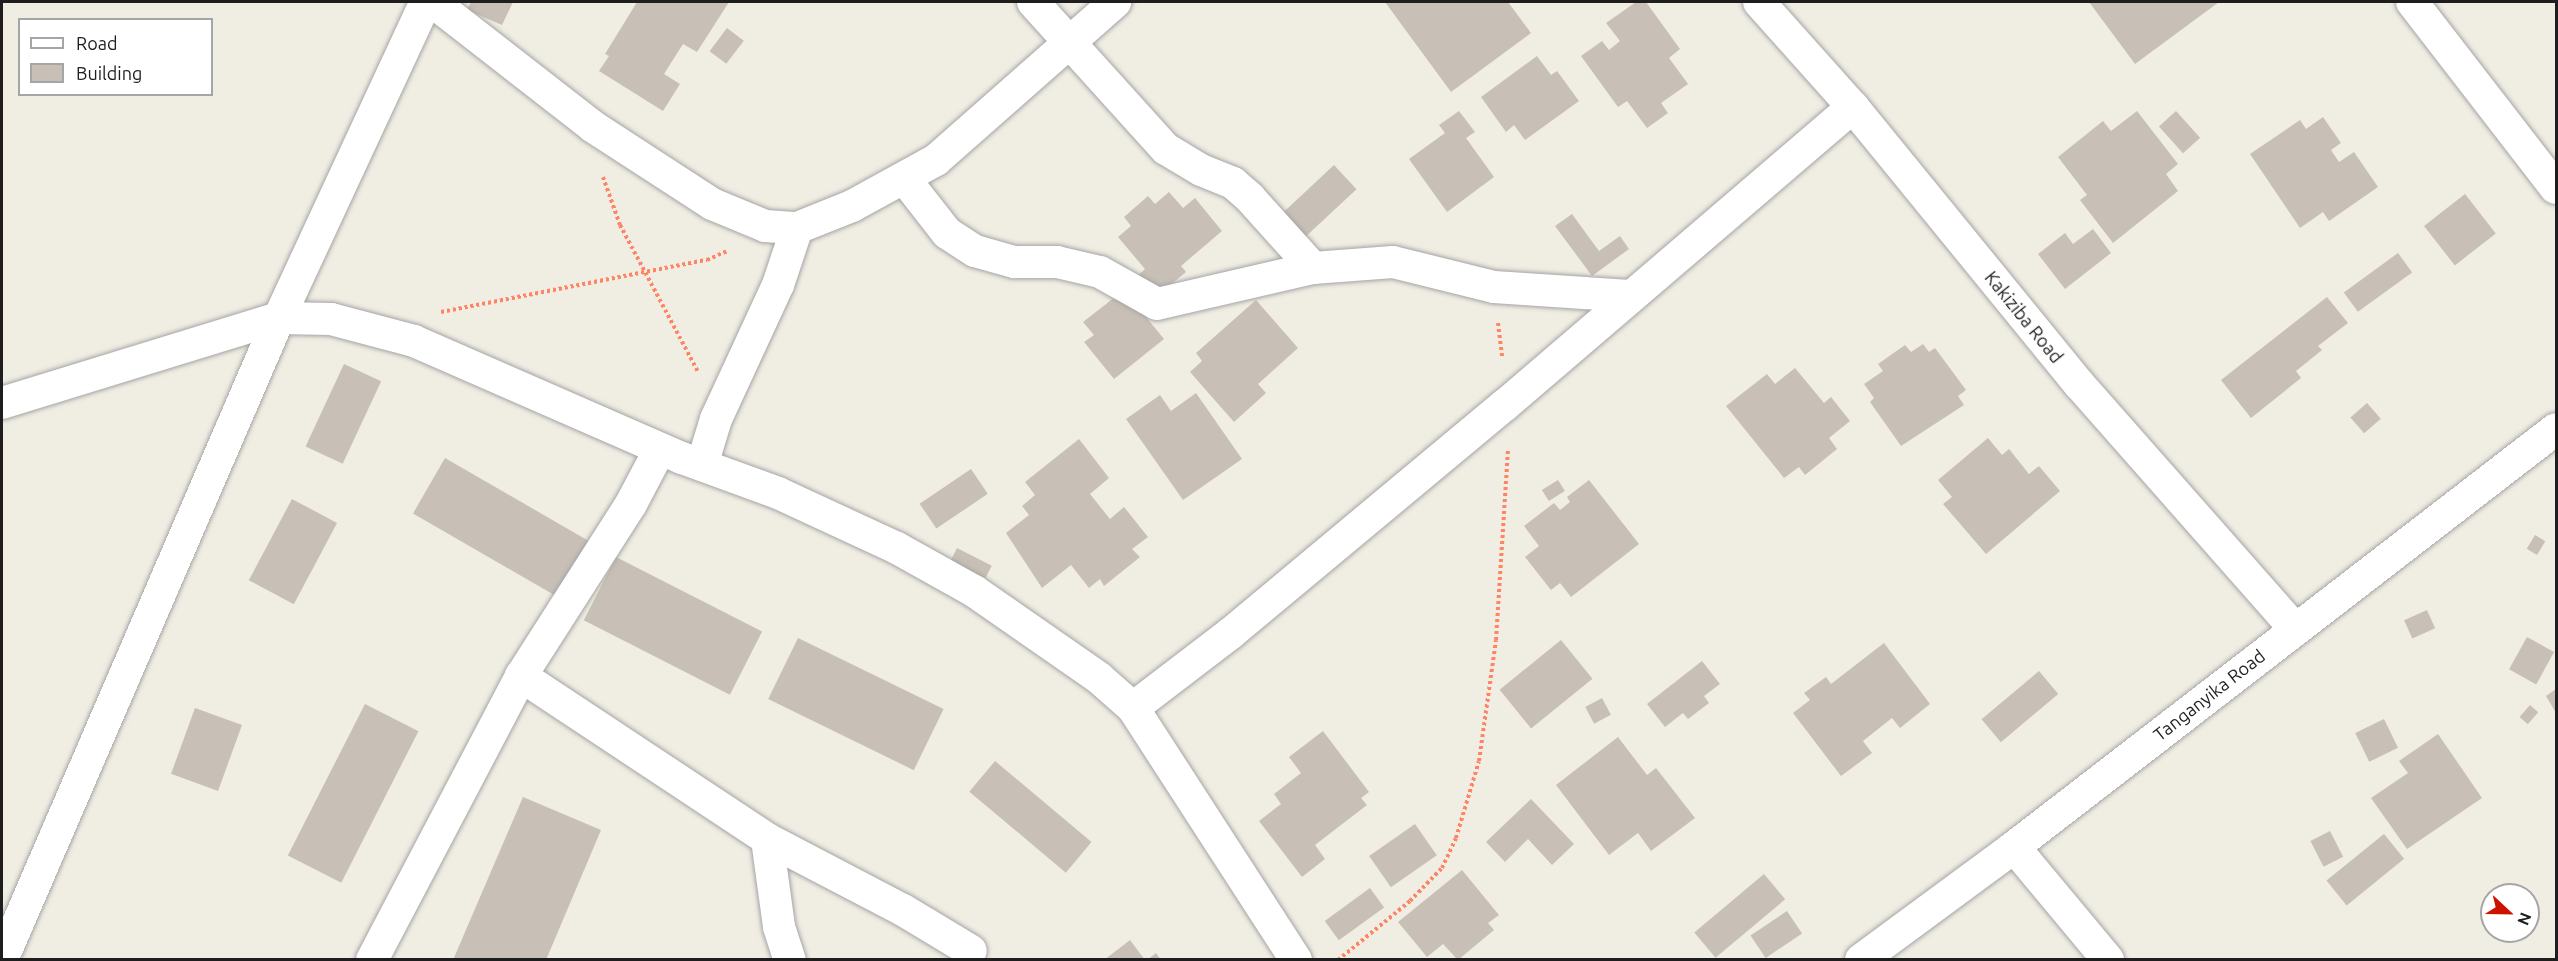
<!DOCTYPE html>
<html>
<head>
<meta charset="utf-8">
<style>
	body { margin:0 }
	#map { position:relative; width:2558px; height:961px; overflow:hidden; background:#f0ede3; font-family:Ubuntu,sans-serif }
	div>[style] { position:absolute }
	.building>* { inset:0; background:#c8c0b6; transform-origin:0 0 }
	.path>* { height:4px; margin-top:-2px; transform-origin:0; background:repeating-linear-gradient(90deg,#ff8465 0 3px,transparent 0 6px) }
	.roads { filter:drop-shadow(0 0 2px #a5a5a5) drop-shadow(0 0 2px #a5a5a5) }
	.street>* { height:32px; margin:-16px; padding:0 16px; transform-origin:16px; border-radius:16px; background:#fff }
	span { translate:-50% -50%; white-space:nowrap; text-align:center; line-height:1.15; -webkit-text-stroke:4.5px #fff; paint-order:stroke }
	.street-label { font-size:18px; color:#1e1e1e }
	.frame { position:absolute; inset:0; border:3px solid #1e1e1e; pointer-events:none }
	.legend { position:absolute; left:18px; top:18px; width:195px; height:78px; box-sizing:border-box; background:#fff; border:2px solid #a5a5a5; margin:0; padding:8px 10px; list-style:none; font-size:18px; color:#1e1e1e }
	.legend li { display:flex; align-items:center; gap:12px; height:30px }
	.legend b { width:30px; border:2px solid #a5a5a5 }
	.north { position:absolute; left:2480px; top:883px; width:60px; height:60px; box-sizing:border-box; background:#fff; border:2px solid #a5a5a5; border-radius:50%; rotate:112deg; font-size:16px; font-weight:700; line-height:24px; text-align:center; color:#1e1e1e }
	.north::after { content:''; display:block; margin:auto; width:21px; height:27px; background:#cc1300; clip-path:polygon(50% 0,100% 100%,50% 72%,0 100%) }
</style>
</head>
<body>
<div id="map">
	<div class="building">
		<div style="clip-path:polygon(471px 2px,513px 2px,502px 25px,467px 10px)"></div>
		<div style="clip-path:polygon(637px 2px,729px 2px,697px 52px,683px 44px,664px 74px,680px 84px,663px 111px,599px 71px,609px 56px,605px 54px)"></div>
		<div style="clip-path:polygon(1385px 2px,1508px 2px,1531px 33px,1451px 92px)"></div>
		<div style="clip-path:polygon(1636px 2px,1646px 2px,1680px 49px,1669px 58px,1688px 84px,1661px 103px,1668px 113px,1647px 128px,1627px 101px,1618px 107px,1581px 56px,1602px 41px,1609px 50px,1620px 41px,1606px 23px)"></div>
		<div style="clip-path:polygon(2089px 2px,2219px 2px,2135px 64px)"></div>
		<div style="left:727px;top:28px;width:21px;height:29px;rotate:37deg"></div>
		<div style="clip-path:polygon(1537px 56px,1551px 75px,1557px 71px,1579px 101px,1525px 140px,1514px 125px,1506px 132px,1481px 97px)"></div>
		<div style="clip-path:polygon(1459px 111px,1475px 132px,1466px 138px,1494px 177px,1447px 212px,1409px 159px,1445px 133px,1439px 125px)"></div>
		<div style="clip-path:polygon(2137px 111px,2178px 164px,2166px 174px,2178px 191px,2113px 243px,2080px 200px,2087px 195px,2058px 157px,2103px 121px,2111px 131px)"></div>
		<div style="left:2176px;top:111px;width:36px;height:23px;rotate:48deg"></div>
		<div style="clip-path:polygon(2323px 117px,2341px 143px,2331px 150px,2339px 162px,2354px 152px,2378px 187px,2329px 221px,2323px 212px,2300px 228px,2250px 154px,2300px 120px,2306px 129px)"></div>
		<div style="left:1334px;top:165px;width:33px;height:79px;rotate:47deg"></div>
		<div style="clip-path:polygon(1169px 192px,1183px 208px,1195px 198px,1222px 231px,1181px 266px,1186px 272px,1152px 300px,1135px 278px,1145px 269px,1118px 237px,1131px 226px,1124px 217px,1148px 196px,1155px 204px)"></div>
		<div style="left:2465px;top:194px;width:50px;height:52px;rotate:52deg"></div>
		<div style="clip-path:polygon(1572px 214px,1599px 251px,1620px 236px,1629px 249px,1592px 276px,1555px 226px)"></div>
		<div style="clip-path:polygon(2093px 229px,2111px 253px,2065px 289px,2038px 254px,2065px 233px,2073px 244px)"></div>
		<div style="left:2398px;top:253px;width:24px;height:67px;rotate:54deg"></div>
		<div style="clip-path:polygon(1124px 290px,1164px 339px,1114px 379px,1084px 342px,1094px 335px,1083px 322px)"></div>
		<div style="clip-path:polygon(2327px 297px,2348px 323px,2318px 346px,2322px 350px,2296px 371px,2301px 378px,2251px 418px,2221px 380px)"></div>
		<div style="clip-path:polygon(1256px 300px,1298px 348px,1258px 384px,1266px 393px,1234px 422px,1190px 372px,1202px 361px,1196px 353px)"></div>
		<div style="clip-path:polygon(1923px 344px,1929px 352px,1935px 348px,1966px 390px,1958px 396px,1964px 405px,1901px 446px,1870px 402px,1874px 398px,1864px 384px,1883px 371px,1878px 364px,1905px 345px,1911px 352px)"></div>
		<div style="left:344px;top:364px;width:41px;height:91px;rotate:25deg"></div>
		<div style="clip-path:polygon(1795px 368px,1824px 403px,1831px 397px,1850px 421px,1829px 438px,1837px 449px,1805px 475px,1799px 467px,1784px 478px,1726px 406px,1767px 374px,1775px 384px)"></div>
		<div style="clip-path:polygon(1196px 393px,1242px 459px,1183px 500px,1126px 419px,1160px 395px,1171px 411px)"></div>
		<div style="left:2367px;top:403px;width:21px;height:22px;rotate:49deg"></div>
		<div style="clip-path:polygon(1988px 438px,2002px 455px,2009px 449px,2029px 474px,2039px 466px,2060px 491px,1986px 554px,1943px 504px,1952px 497px,1938px 480px)"></div>
		<div style="clip-path:polygon(1079px 439px,1109px 478px,1090px 494px,1110px 519px,1124px 507px,1148px 537px,1132px 549px,1140px 557px,1104px 586px,1100px 579px,1089px 588px,1071px 565px,1042px 588px,1006px 533px,1029px 515px,1022px 506px,1035px 495px,1025px 482px)"></div>
		<div style="left:445px;top:458px;width:167px;height:64px;rotate:30deg"></div>
		<div style="left:971px;top:469px;width:30px;height:62px;rotate:56deg"></div>
		<div style="left:1558px;top:480px;width:13px;height:19px;rotate:58deg"></div>
		<div style="clip-path:polygon(1589px 480px,1639px 544px,1571px 597px,1560px 583px,1551px 590px,1525px 557px,1539px 546px,1524px 526px,1554px 503px,1560px 510px,1570px 502px,1567px 497px)"></div>
		<div style="left:292px;top:499px;width:51px;height:92px;rotate:28deg"></div>
		<div style="left:2535px;top:535px;width:12px;height:16px;rotate:31deg"></div>
		<div style="left:957px;top:548px;width:39px;height:14px;rotate:27deg"></div>
		<div style="left:616px;top:557px;width:164px;height:71px;rotate:27deg"></div>
		<div style="left:2427px;top:610px;width:20px;height:25px;rotate:66deg"></div>
		<div style="left:2527px;top:637px;width:31px;height:37px;rotate:29deg"></div>
		<div style="left:798px;top:638px;width:162px;height:68px;rotate:26deg"></div>
		<div style="left:1561px;top:640px;width:50px;height:79px;rotate:51deg"></div>
		<div style="clip-path:polygon(1884px 643px,1930px 704px,1900px 728px,1892px 718px,1863px 741px,1872px 753px,1841px 776px,1793px 713px,1810px 700px,1804px 693px,1826px 677px,1831px 684px)"></div>
		<div style="clip-path:polygon(1702px 661px,1720px 684px,1704px 696px,1709px 703px,1688px 719px,1683px 713px,1665px 727px,1647px 704px)"></div>
		<div style="left:2039px;top:671px;width:30px;height:75px;rotate:50deg"></div>
		<div style="clip-path:polygon(2556px 689px,2556px 713px,2546px 696px)"></div>
		<div style="left:1602px;top:698px;width:19px;height:19px;rotate:62deg"></div>
		<div style="left:365px;top:704px;width:60px;height:170px;rotate:27deg"></div>
		<div style="left:2530px;top:705px;width:11px;height:16px;rotate:41deg"></div>
		<div style="left:195px;top:708px;width:50px;height:70px;rotate:20deg"></div>
		<div style="left:2384px;top:719px;width:32px;height:32px;rotate:64deg"></div>
		<div style="clip-path:polygon(1323px 731px,1369px 792px,1361px 798px,1367px 805px,1315px 845px,1325px 859px,1302px 877px,1259px 821px,1281px 804px,1274px 794px,1301px 773px,1289px 757px)"></div>
		<div style="clip-path:polygon(2438px 734px,2482px 798px,2407px 849px,2371px 798px,2408px 773px,2399px 761px)"></div>
		<div style="clip-path:polygon(1618px 737px,1647px 775px,1656px 768px,1695px 818px,1651px 851px,1638px 833px,1609px 855px,1556px 785px)"></div>
		<div style="left:995px;top:761px;width:126px;height:40px;rotate:40deg"></div>
		<div style="clip-path:polygon(523px 797px,601px 830px,546px 960px,453px 960px)"></div>
		<div style="clip-path:polygon(1531px 799px,1574px 844px,1552px 865px,1528px 839px,1505px 862px,1486px 842px)"></div>
		<div style="left:1415px;top:824px;width:38px;height:56px;rotate:55deg"></div>
		<div style="left:2330px;top:831px;width:29px;height:22px;rotate:63deg"></div>
		<div style="left:2384px;top:834px;width:32px;height:74px;rotate:51deg"></div>
		<div style="clip-path:polygon(1462px 870px,1499px 915px,1488px 923px,1494px 930px,1458px 960px,1443px 944px,1427px 957px,1398px 922px)"></div>
		<div style="left:1764px;top:874px;width:33px;height:91px;rotate:50deg"></div>
		<div style="left:1370px;top:888px;width:24px;height:56px;rotate:54deg"></div>
		<div style="left:1787px;top:911px;width:27px;height:44px;rotate:56deg"></div>
		<div style="clip-path:polygon(1130px 940px,1145px 960px,1104px 960px)"></div>
		<div style="clip-path:polygon(1156px 953px,1161px 960px,1147px 960px)"></div>
	</div>
	<div class="path">
		<div style="left:603px;top:177px;width:51px;rotate:70.5deg"></div>
		<div style="left:620px;top:225px;width:166px;rotate:62deg"></div>
		<div style="left:441px;top:312px;width:271px;rotate:-11.1deg"></div>
		<div style="left:707px;top:260px;width:22px;rotate:-24deg"></div>
		<div style="left:1498px;top:323px;width:35px;rotate:83deg"></div>
		<div style="left:1338px;top:960px;width:93px;rotate:-39.3deg"></div>
		<div style="left:1410px;top:901px;width:46px;rotate:-45.9deg"></div>
		<div style="left:1442px;top:868px;width:33px;rotate:-65deg"></div>
		<div style="left:1456px;top:838px;width:80px;rotate:-73.4deg"></div>
		<div style="left:1479px;top:761px;width:122px;rotate:-82deg"></div>
		<div style="left:1496px;top:640px;width:191px;rotate:-86.4deg"></div>
	</div>
	<div class="roads">
		<div class="street">
			<div style="left:433px;top:2px;width:202px;rotate:37.9deg"></div>
			<div style="left:592px;top:126px;width:143px;rotate:33deg"></div>
			<div style="left:712px;top:204px;width:57px;rotate:22.5deg"></div>
			<div style="left:765px;top:226px;width:32px;rotate:4deg"></div>
			<div style="left:797px;top:228px;width:59px;rotate:-21.8deg"></div>
			<div style="left:852px;top:206px;width:96px;rotate:-28.7deg"></div>
			<div style="left:936px;top:160px;width:239px;rotate:-41.4deg"></div>
			<div style="left:1033px;top:2px;width:198px;rotate:47.9deg"></div>
			<div style="left:1166px;top:149px;width:41px;rotate:31deg"></div>
			<div style="left:1201px;top:170px;width:35px;rotate:22deg"></div>
			<div style="left:1233px;top:183px;width:23px;rotate:41deg"></div>
			<div style="left:1250px;top:198px;width:94px;rotate:48deg"></div>
			<div style="left:1759px;top:2px;width:141px;rotate:48.2deg"></div>
			<div style="left:1853px;top:107px;width:357px;rotate:50.8deg"></div>
			<div style="left:2079px;top:384px;width:325px;rotate:48.6deg"></div>
			<div style="left:2412px;top:2px;width:235px;rotate:52.3deg"></div>
			<div style="left:904px;top:178px;width:70px;rotate:52deg"></div>
			<div style="left:947px;top:233px;width:33px;rotate:33deg"></div>
			<div style="left:975px;top:251px;width:41px;rotate:15.8deg"></div>
			<div style="left:1014px;top:262px;width:43px"></div>
			<div style="left:1057px;top:262px;width:44px;rotate:13.1deg"></div>
			<div style="left:1100px;top:272px;width:65px;rotate:29.3deg"></div>
			<div style="left:1157px;top:304px;width:160px;rotate:-13deg"></div>
			<div style="left:1313px;top:268px;width:80px;rotate:-4.3deg"></div>
			<div style="left:1393px;top:262px;width:104px;rotate:13.9deg"></div>
			<div style="left:1494px;top:287px;width:136px;rotate:3.8deg"></div>
			<div style="left:2px;top:403px;width:290px;rotate:-17.1deg"></div>
			<div style="left:279px;top:318px;width:52px;rotate:1.1deg"></div>
			<div style="left:331px;top:319px;width:86px;rotate:14.8deg"></div>
			<div style="left:414px;top:341px;width:292px;rotate:23.6deg"></div>
			<div style="left:682px;top:458px;width:102px;rotate:20deg"></div>
			<div style="left:778px;top:493px;width:131px;rotate:24.8deg"></div>
			<div style="left:897px;top:548px;width:88px;rotate:29.2deg"></div>
			<div style="left:974px;top:591px;width:152px;rotate:34.8deg"></div>
			<div style="left:1099px;top:678px;width:45px;rotate:41.4deg"></div>
			<div style="left:1133px;top:708px;width:300px;rotate:57.1deg"></div>
			<div style="left:702px;top:465px;width:48px;rotate:-73.1deg"></div>
			<div style="left:716px;top:419px;width:148px;rotate:-65.2deg"></div>
			<div style="left:778px;top:285px;width:60px;rotate:-71.6deg"></div>
			<div style="left:521px;top:676px;width:295px;rotate:33.5deg"></div>
			<div style="left:767px;top:839px;width:153px;rotate:27.6deg"></div>
			<div style="left:903px;top:910px;width:79px;rotate:31.1deg"></div>
			<div style="left:1133px;top:708px;width:123px;rotate:-37.4deg"></div>
			<div style="left:1231px;top:633px;width:356px;rotate:-39.8deg"></div>
			<div style="left:1505px;top:405px;width:458px;rotate:-40.6deg"></div>
			<div style="left:767px;top:839px;width:89px;rotate:82.2deg"></div>
			<div style="left:779px;top:927px;width:35px;rotate:72deg"></div>
			<div style="left:2014px;top:847px;width:147px;rotate:50.2deg"></div>
			<div style="left:2px;top:960px;width:699px;rotate:-66.66deg"></div>
			<div style="left:279px;top:318px;width:349px;rotate:-65.1deg"></div>
			<div style="left:372px;top:960px;width:321px;rotate:-62.3deg"></div>
			<div style="left:521px;top:676px;width:204px;rotate:-57.4deg"></div>
			<div style="left:631px;top:504px;width:62px;rotate:-62.2deg"></div>
			<div style="left:1861px;top:960px;width:190px;rotate:-36.4deg"></div>
			<div style="left:2014px;top:847px;width:684px;rotate:-37.64deg"></div>
		</div>
	</div>
	<div class="street-label">
		<span style="left:2024px;top:317px;rotate:51deg">Kakiziba Road</span>
		<span style="left:2209px;top:695px;rotate:-38deg">Tanganyika Road</span>
	</div>
	<div class="frame"></div>
	<ul class="legend">
	<li><b style="height:8px;background:#fff"></b>Road</li>
	<li><b style="height:16px;background:#c8c0b6"></b>Building</li>
	</ul>
	<div class="north">N</div>
</div>
</body>
</html>
